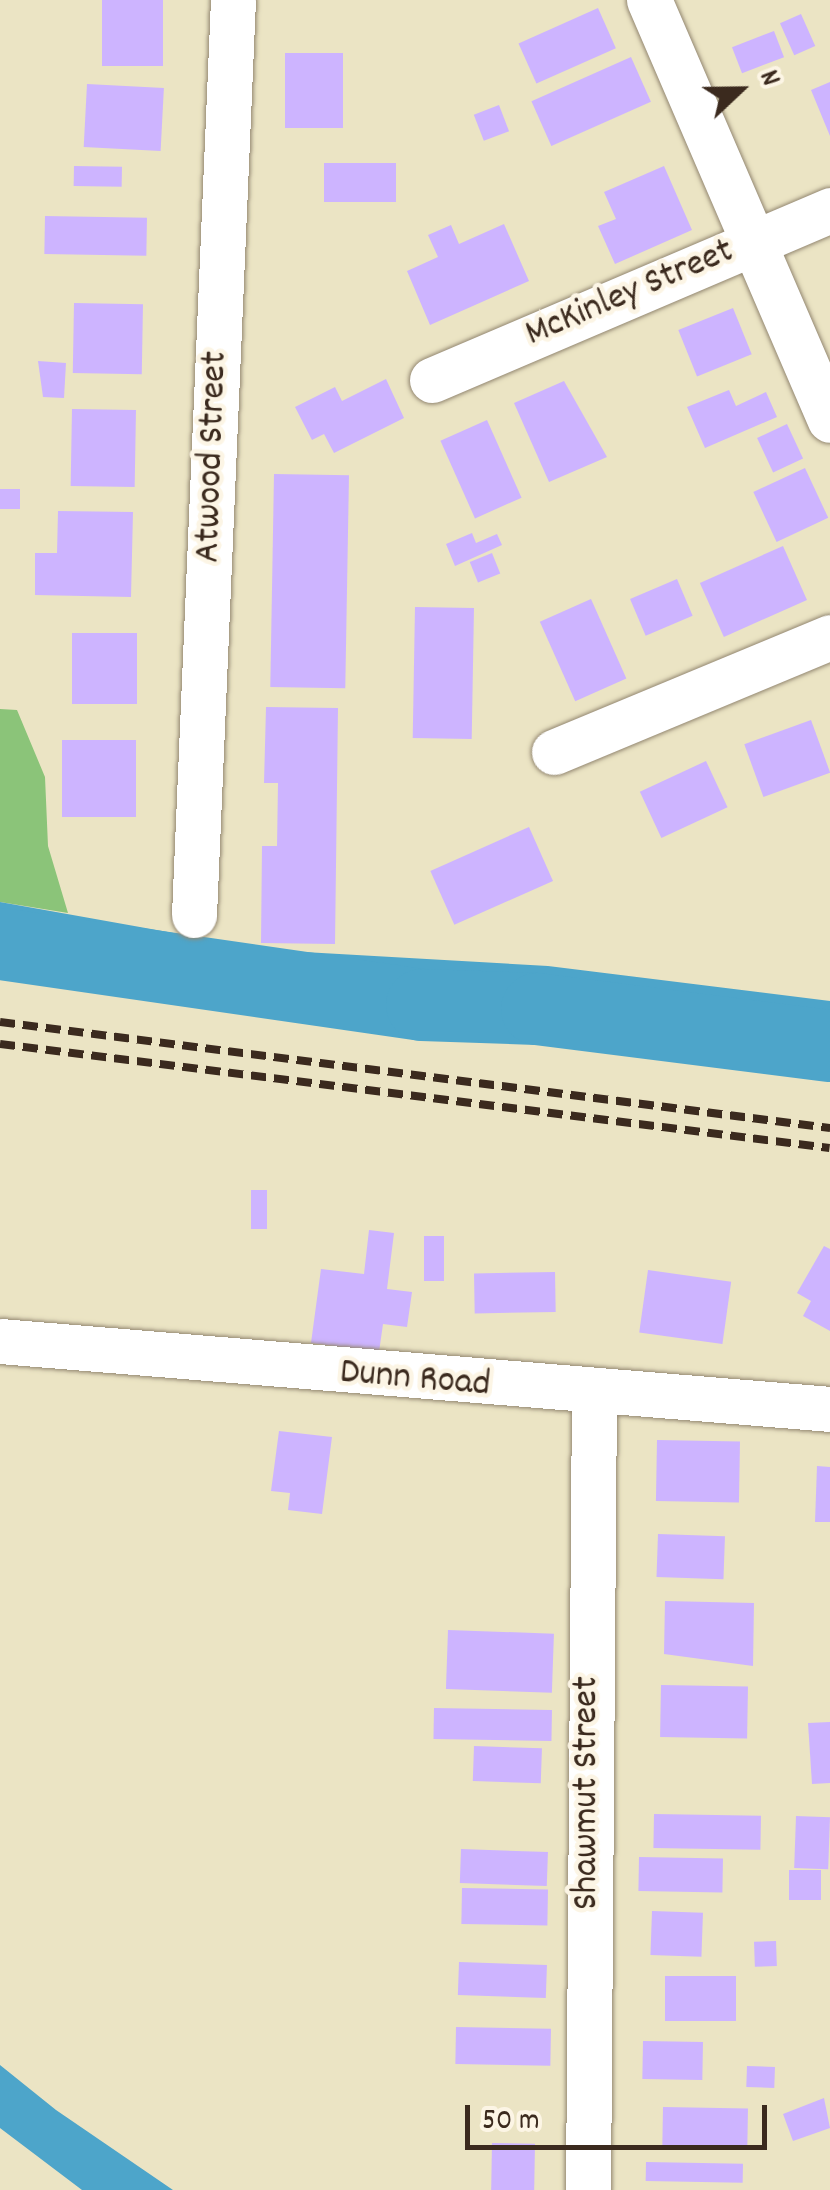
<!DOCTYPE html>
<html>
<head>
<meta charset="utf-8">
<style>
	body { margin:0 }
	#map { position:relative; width:830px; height:2190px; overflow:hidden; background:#ebe4c4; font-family:Dekko,sans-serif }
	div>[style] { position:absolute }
	.green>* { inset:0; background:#8bc479 }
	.water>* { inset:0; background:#4da5ca }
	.river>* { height:72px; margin:-36px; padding:0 36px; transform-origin:36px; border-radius:36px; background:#4da5ca }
	.building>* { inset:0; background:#cdb4ff; transform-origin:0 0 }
	.roads { filter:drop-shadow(0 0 2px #938771) drop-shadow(0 0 2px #938771) }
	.minor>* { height:45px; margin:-22.5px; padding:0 22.5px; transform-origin:22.5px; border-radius:22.5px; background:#fff }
	.rail>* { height:8px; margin-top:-4px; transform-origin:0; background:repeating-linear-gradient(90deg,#3b2a1e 0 15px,transparent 0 23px) }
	span { translate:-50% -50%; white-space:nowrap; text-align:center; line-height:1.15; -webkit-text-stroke:9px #fcf5e5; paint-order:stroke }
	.street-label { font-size:38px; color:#3b2a1e }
	.north { position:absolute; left:690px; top:40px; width:100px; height:100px; -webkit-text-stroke:8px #fcf5e5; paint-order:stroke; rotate:68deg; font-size:28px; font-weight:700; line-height:40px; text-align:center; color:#3b2a1e }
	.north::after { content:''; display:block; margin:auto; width:35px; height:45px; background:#3b2a1e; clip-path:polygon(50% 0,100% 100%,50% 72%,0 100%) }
	.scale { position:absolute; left:465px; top:2105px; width:302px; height:45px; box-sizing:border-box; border:5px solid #3b2a1e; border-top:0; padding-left:12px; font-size:30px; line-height:35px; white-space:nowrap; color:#3b2a1e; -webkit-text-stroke:8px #fcf5e5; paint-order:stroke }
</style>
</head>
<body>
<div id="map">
	<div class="green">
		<div style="clip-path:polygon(0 709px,17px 710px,45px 777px,48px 846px,68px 913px,0 902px)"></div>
	</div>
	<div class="water">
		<div style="clip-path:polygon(0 902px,269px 950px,548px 966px,822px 1000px,830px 1001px,830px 1039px,0 953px)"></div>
		<div style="clip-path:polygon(0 2065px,56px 2110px,173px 2190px,82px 2190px,0 2128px)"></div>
	</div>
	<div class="river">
		<div style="left:0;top:944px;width:426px;rotate:8.2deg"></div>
		<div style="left:422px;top:1005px;width:115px;rotate:2deg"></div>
		<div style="left:537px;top:1009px;width:295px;rotate:7.2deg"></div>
	</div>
	<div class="building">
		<div style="left:102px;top:0;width:61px;height:66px"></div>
		<div style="left:598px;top:8px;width:44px;height:87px;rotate:66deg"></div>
		<div style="left:801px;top:14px;width:35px;height:23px;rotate:66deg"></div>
		<div style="left:774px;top:31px;width:28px;height:45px;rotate:69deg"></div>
		<div style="left:285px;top:53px;width:58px;height:75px"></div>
		<div style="left:631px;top:57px;width:49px;height:109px;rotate:66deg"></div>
		<div style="clip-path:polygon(830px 82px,830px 136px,811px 90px)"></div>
		<div style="left:87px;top:84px;width:77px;height:63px;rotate:3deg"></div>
		<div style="left:499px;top:105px;width:28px;height:27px;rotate:69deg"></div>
		<div style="left:324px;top:163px;width:72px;height:39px"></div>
		<div style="left:74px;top:166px;width:48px;height:20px;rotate:1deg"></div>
		<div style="clip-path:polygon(664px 166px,692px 230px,615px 264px,598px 226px,616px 219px,604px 192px)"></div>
		<div style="left:45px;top:216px;width:102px;height:38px;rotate:1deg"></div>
		<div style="clip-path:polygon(504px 224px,529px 281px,430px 325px,407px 271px,438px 257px,428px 235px,451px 225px,459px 244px)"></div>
		<div style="left:74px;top:303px;width:69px;height:70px;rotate:1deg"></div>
		<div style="left:733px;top:308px;width:50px;height:59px;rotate:68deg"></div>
		<div style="clip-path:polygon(38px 361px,66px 363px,64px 398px,43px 397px)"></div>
		<div style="clip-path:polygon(386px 379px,404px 418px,334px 453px,324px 434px,312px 440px,295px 407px,335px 387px,342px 401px)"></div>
		<div style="clip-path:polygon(564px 381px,607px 457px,549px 482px,514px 403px)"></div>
		<div style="clip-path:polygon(729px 390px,736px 406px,766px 392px,777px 417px,705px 448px,687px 407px)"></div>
		<div style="left:72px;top:409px;width:64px;height:77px;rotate:1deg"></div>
		<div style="left:487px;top:420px;width:85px;height:51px;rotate:66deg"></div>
		<div style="left:787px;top:424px;width:38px;height:33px;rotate:65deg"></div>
		<div style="left:805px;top:468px;width:55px;height:57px;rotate:65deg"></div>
		<div style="left:274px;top:474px;width:75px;height:213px;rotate:1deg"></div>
		<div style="left:0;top:489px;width:20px;height:20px"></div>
		<div style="clip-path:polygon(58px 511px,133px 512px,131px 597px,35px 595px,35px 553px,57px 553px)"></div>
		<div style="clip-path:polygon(472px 533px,476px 543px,497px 534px,502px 545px,455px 566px,446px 544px)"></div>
		<div style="left:783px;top:546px;width:59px;height:91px;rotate:66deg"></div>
		<div style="left:492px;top:553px;width:22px;height:24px;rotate:68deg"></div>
		<div style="left:677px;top:579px;width:40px;height:51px;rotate:67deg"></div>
		<div style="left:591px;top:599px;width:87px;height:56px;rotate:66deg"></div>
		<div style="left:415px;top:607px;width:59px;height:131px;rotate:1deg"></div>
		<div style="left:72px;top:633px;width:65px;height:71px"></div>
		<div style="clip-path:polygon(266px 707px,338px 708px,335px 944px,261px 943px,262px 846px,277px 846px,278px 783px,264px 783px)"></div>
		<div style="left:811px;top:720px;width:56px;height:71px;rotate:70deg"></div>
		<div style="left:62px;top:740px;width:74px;height:77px"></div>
		<div style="left:706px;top:761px;width:51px;height:73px;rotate:65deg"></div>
		<div style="left:529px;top:827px;width:59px;height:108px;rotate:66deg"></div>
		<div style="left:251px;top:1190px;width:16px;height:39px"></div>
		<div style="clip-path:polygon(369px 1230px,394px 1233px,387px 1289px,412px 1292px,407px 1327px,383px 1324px,379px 1352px,311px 1343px,321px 1269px,364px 1274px)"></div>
		<div style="left:424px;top:1236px;width:20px;height:45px"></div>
		<div style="clip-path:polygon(824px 1246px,830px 1249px,830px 1331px,803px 1316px,811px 1301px,797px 1293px)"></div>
		<div style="left:648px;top:1270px;width:84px;height:63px;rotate:8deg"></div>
		<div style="left:555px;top:1272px;width:40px;height:81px;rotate:89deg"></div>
		<div style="clip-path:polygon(279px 1431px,332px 1437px,322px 1514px,288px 1510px,290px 1493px,271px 1491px)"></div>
		<div style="left:657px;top:1440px;width:83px;height:61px;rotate:1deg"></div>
		<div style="clip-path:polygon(817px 1466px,830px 1467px,830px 1522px,815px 1522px)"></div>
		<div style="left:658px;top:1534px;width:67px;height:43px;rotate:2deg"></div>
		<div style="clip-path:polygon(665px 1601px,754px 1603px,753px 1666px,664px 1654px)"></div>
		<div style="left:448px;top:1630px;width:106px;height:59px;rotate:2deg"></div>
		<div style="left:661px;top:1685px;width:87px;height:52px;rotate:1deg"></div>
		<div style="left:434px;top:1708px;width:118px;height:31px;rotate:1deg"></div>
		<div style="clip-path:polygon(830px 1722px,830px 1783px,812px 1784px,808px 1723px)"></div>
		<div style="left:474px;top:1746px;width:68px;height:35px;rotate:2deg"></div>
		<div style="left:654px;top:1814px;width:107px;height:34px;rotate:1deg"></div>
		<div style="left:796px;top:1816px;width:34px;height:52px;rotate:2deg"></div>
		<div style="left:461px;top:1849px;width:87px;height:34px;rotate:2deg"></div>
		<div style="left:639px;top:1857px;width:84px;height:34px;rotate:1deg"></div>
		<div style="left:821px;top:1870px;width:30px;height:32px;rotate:90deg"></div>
		<div style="left:462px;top:1888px;width:86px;height:36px;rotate:1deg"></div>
		<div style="left:652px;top:1911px;width:51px;height:44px;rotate:2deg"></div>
		<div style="left:776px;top:1941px;width:25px;height:22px;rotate:88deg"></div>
		<div style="left:459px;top:1962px;width:88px;height:33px;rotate:2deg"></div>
		<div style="left:665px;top:1976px;width:71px;height:45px"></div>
		<div style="left:456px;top:2027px;width:95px;height:37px;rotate:1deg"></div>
		<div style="left:643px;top:2041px;width:60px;height:38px;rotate:1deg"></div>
		<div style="left:747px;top:2066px;width:28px;height:21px;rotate:2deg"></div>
		<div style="clip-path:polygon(824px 2098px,830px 2128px,793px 2141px,783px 2114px)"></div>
		<div style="left:663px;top:2107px;width:85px;height:38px;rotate:1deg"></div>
		<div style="left:492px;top:2143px;width:43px;height:47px;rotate:1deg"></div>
		<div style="left:646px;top:2162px;width:97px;height:19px;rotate:1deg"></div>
	</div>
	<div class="roads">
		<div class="minor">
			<div style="left:649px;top:0;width:457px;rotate:66.7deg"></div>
			<div style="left:432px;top:380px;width:433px;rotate:-23.1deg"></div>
			<div style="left:554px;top:752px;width:299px;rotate:-22.6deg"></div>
			<div style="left:194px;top:915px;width:916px;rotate:-87.56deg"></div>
			<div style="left:0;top:1341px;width:833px;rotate:4.68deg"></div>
			<div style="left:588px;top:2190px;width:794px;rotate:-89.57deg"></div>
		</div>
	</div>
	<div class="rail">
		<div style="left:0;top:1022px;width:837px;rotate:7.28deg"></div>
		<div style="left:0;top:1044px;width:836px;rotate:7.14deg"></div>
	</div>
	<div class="street-label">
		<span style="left:630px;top:294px;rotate:-23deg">McKinley Street</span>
		<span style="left:213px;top:457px;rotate:-88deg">Atwood Street</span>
		<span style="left:415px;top:1380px;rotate:5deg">Dunn Road</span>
		<span style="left:588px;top:1793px;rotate:-90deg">Shawmut Street</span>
	</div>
	<div class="north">N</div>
	<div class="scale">50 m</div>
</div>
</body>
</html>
